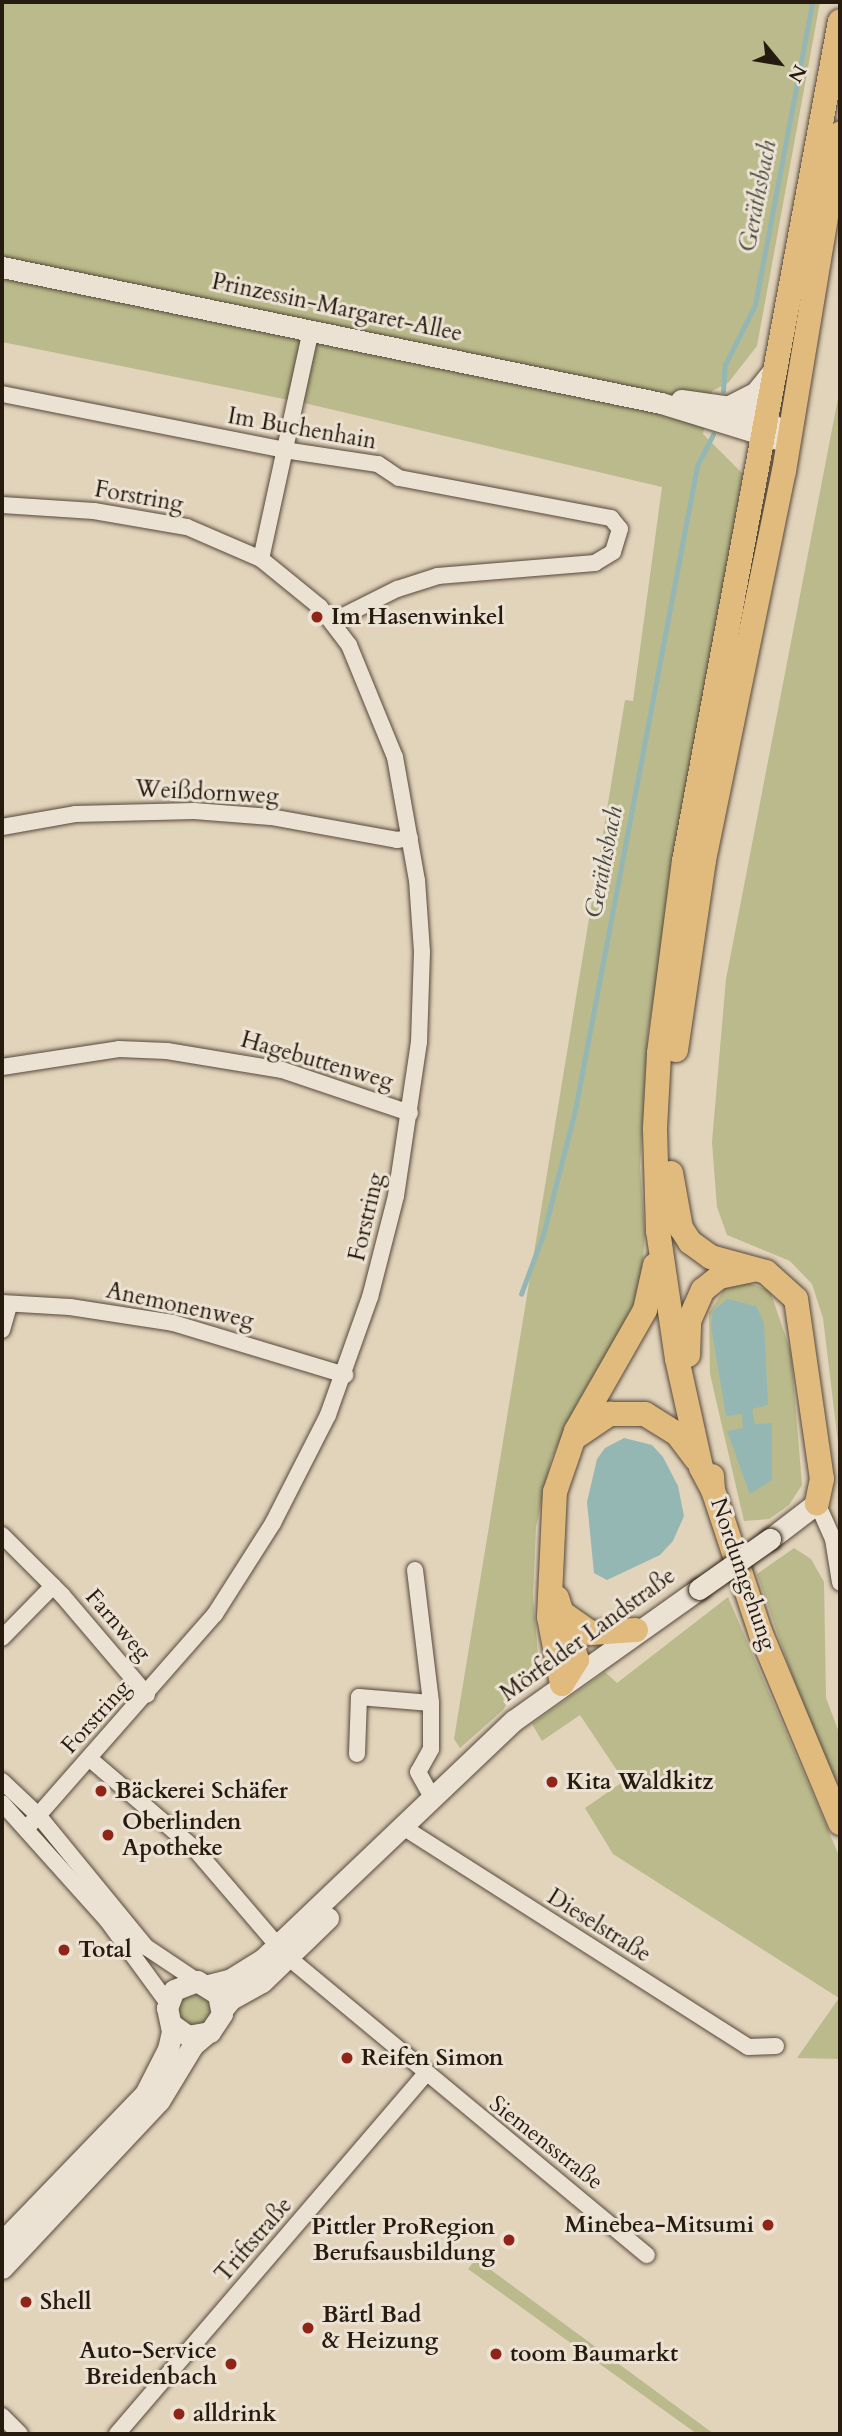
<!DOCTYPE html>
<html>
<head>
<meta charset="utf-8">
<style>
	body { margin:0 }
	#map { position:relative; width:842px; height:2436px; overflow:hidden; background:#e2d3bb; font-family:Cardo,serif }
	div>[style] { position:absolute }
	.green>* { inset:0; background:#baba8c }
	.round { border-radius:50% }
	.water>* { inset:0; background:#95b7b4 }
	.stream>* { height:4.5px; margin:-2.25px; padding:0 2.25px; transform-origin:2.25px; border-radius:2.25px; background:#95b7b4 }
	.roads { filter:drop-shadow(0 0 2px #56493a) drop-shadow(0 0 2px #56493a) }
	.street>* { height:16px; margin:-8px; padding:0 8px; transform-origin:8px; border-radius:8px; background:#ece2d3 }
	.secondary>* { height:21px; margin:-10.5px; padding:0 10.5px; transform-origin:10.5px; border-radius:10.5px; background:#ece2d3 }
	.primary>* { height:24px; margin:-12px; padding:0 12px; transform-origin:12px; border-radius:12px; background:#e1ba7e }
	.bridges { filter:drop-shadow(0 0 2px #271b0f) drop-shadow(0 0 2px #271b0f) }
	.secondary-bridge>* { height:21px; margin:-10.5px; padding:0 10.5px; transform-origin:10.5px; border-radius:10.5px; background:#ece2d3 }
	.dots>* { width:19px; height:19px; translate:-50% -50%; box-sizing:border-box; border:4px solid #ece2d3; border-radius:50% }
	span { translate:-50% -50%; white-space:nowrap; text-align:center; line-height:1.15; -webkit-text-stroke:6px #ece2d3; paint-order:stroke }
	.street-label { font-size:23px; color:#271b0f }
	.poi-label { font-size:23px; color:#271b0f; font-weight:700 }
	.left { translate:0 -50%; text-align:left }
	.right { translate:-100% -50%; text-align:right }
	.water-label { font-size:24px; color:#484a41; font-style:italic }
	.frame { position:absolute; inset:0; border:4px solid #271b0f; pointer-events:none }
	.north { position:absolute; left:744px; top:28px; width:70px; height:70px; -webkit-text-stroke:5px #ece2d3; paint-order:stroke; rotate:120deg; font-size:19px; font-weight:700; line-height:28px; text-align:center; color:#271b0f }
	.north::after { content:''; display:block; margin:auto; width:24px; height:32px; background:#271b0f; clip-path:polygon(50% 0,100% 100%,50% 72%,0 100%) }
</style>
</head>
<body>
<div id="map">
	<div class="green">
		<div style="clip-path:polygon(2px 2px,820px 2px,757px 346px,728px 383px,712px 391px,703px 434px,743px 474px,648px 1031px,640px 1166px,645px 1234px,642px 1272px,636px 1300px,621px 1331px,578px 1401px,551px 1459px,536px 1527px,533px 1596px,538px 1655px,503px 1710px,460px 1748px,454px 1739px,625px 700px,633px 701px,662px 487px,304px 403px,2px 342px)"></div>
		<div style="clip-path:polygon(840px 388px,840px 1459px,823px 1318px,812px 1284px,790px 1261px,727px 1235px,717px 1207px,712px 1142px,726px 979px)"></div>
		<div style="clip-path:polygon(747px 1282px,770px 1291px,791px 1352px,802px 1485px,789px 1505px,769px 1519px,744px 1521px,710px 1374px,709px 1313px,725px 1288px)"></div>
		<div style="clip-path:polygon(794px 1548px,811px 1559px,824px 1582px,826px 1698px,840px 1735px,840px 1793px,793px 1678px,757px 1574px)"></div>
		<div style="clip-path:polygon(728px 1597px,840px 1858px,840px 2059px,797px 2058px,839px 1998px,613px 1854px,585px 1808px,624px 1781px,580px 1715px,542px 1741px,532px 1724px,605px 1672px,617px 1683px)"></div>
		<div class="round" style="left:178px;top:1994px;width:32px;height:32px"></div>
		<div style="clip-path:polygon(476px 2259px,714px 2434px,697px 2434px,468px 2269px)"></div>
	</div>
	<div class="water">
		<div style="clip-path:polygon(727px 1299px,756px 1306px,764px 1323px,768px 1405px,752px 1409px,755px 1424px,772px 1423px,772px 1480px,750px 1494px,727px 1431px,743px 1428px,742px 1414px,726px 1416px,711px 1326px,713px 1311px)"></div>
		<div style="clip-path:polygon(624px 1438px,652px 1445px,663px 1457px,678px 1486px,684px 1516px,673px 1541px,660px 1555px,607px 1580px,594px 1573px,587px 1502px,597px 1459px,605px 1448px)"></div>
	</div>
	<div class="stream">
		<div style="left:723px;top:391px;width:26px;rotate:-86deg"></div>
		<div style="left:725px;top:365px;width:67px;rotate:-63.4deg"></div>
		<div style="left:755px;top:305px;width:308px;rotate:-79.3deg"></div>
		<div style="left:521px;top:1294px;width:63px;rotate:-69.6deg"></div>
		<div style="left:543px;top:1235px;width:129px;rotate:-75.6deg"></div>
		<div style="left:575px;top:1110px;width:655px;rotate:-79.27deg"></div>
		<div style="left:697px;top:466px;width:35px;rotate:-63deg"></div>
	</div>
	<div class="roads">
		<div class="street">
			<div style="left:2px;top:394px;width:288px;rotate:11.2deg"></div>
			<div style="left:284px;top:450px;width:95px;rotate:8.5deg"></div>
			<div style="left:378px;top:464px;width:25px;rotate:34deg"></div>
			<div style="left:399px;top:478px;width:216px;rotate:10.7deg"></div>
			<div style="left:611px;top:518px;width:14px;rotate:51deg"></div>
			<div style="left:620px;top:529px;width:24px;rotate:107deg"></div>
			<div style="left:613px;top:552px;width:21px;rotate:149deg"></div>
			<div style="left:595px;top:563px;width:158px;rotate:175.3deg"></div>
			<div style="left:438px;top:576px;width:43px;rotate:162.4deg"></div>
			<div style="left:397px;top:589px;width:72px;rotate:153.4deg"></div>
			<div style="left:2px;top:505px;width:92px;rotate:3.7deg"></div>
			<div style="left:94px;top:511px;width:94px;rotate:9.8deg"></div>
			<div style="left:187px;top:527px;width:81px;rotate:23.4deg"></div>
			<div style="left:261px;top:559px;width:76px;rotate:39.1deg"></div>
			<div style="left:320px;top:607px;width:48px;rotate:52.7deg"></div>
			<div style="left:349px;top:645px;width:121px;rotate:67.7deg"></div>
			<div style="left:395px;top:757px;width:125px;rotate:79.9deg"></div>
			<div style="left:417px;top:880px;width:72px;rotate:86deg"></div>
			<div style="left:422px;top:952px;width:90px;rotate:91.9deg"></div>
			<div style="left:419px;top:1042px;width:156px;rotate:98.5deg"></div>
			<div style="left:396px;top:1196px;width:104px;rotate:104.4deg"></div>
			<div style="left:370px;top:1297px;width:125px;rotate:109.6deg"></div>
			<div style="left:328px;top:1415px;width:121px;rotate:117deg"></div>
			<div style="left:273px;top:1523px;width:108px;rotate:122.5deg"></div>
			<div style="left:215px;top:1614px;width:285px;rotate:131.3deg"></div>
			<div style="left:261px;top:559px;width:235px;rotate:-77.7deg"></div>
			<div style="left:2px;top:827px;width:74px;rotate:-10.1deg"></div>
			<div style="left:75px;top:814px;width:119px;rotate:-1.4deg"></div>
			<div style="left:194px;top:811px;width:77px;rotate:4.5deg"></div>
			<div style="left:271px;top:817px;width:128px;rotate:10.3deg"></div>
			<div style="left:397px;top:840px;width:13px;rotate:-9deg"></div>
			<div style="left:2px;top:1067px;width:118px;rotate:-8.7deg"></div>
			<div style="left:119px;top:1049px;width:48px;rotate:2.4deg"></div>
			<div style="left:167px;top:1051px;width:117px;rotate:9.4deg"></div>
			<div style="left:282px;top:1070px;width:135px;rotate:18.6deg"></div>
			<div style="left:2px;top:1303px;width:68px;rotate:3.4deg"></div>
			<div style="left:70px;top:1307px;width:104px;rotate:8.8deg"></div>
			<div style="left:173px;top:1323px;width:180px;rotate:16.8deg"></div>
			<div style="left:2px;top:1330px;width:26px;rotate:-74deg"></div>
			<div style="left:817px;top:1503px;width:39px;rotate:66deg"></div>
			<div style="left:833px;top:1539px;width:44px;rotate:80.8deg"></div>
			<div style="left:2px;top:1535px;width:85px;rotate:45deg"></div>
			<div style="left:62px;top:1595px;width:131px;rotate:49.6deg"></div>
			<div style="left:415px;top:1570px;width:134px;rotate:83.1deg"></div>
			<div style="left:431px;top:1703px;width:46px;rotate:90deg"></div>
			<div style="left:431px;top:1749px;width:26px;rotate:119deg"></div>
			<div style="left:418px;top:1772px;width:29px;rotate:61deg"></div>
			<div style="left:2px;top:1638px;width:73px;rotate:-45.6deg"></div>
			<div style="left:357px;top:1754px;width:57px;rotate:-88deg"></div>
			<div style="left:359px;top:1697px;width:72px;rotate:4.8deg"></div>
			<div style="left:90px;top:1759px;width:137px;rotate:40.6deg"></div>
			<div style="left:194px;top:1848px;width:129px;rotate:49.4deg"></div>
			<div style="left:2px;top:1781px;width:50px;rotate:43.4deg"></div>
			<div style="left:38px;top:1815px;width:171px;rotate:50.7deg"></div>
			<div style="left:146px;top:1947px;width:61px;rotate:33.7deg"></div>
			<div style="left:2px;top:1803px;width:157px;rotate:48.1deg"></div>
			<div style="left:107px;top:1920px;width:102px;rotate:53.8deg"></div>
			<div style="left:403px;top:1827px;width:409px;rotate:32.5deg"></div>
			<div style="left:748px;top:2047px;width:28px;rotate:-2deg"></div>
			<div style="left:289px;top:1958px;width:465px;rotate:39.7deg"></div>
			<div style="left:2px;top:2416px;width:25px;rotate:45deg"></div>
			<div style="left:117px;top:2434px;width:473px;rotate:-49.4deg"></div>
		</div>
		<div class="secondary">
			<div style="left:2px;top:267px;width:673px;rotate:11.66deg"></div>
			<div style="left:661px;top:403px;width:133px;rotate:17.1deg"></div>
			<div style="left:681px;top:400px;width:73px;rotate:7.9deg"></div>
			<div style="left:753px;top:410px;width:31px;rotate:37deg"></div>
			<div style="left:731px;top:405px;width:28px;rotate:-27deg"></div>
			<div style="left:756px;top:392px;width:33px;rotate:-51deg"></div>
			<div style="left:770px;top:1539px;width:59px;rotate:-37.5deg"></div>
			<div style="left:209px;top:1985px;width:23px;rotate:-15deg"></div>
			<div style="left:231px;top:1979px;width:39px;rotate:-32deg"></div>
			<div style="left:264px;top:1958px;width:344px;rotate:-43.6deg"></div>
			<div style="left:513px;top:1721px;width:228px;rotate:-35.4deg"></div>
			<div style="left:222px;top:2010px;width:14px;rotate:-51deg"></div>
			<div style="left:231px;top:1999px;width:35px;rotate:-29deg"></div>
			<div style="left:262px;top:1982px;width:92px;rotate:-44.1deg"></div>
			<div style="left:2px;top:2242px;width:206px;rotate:-46deg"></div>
			<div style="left:145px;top:2094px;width:51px;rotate:-62.9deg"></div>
			<div style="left:168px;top:2049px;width:18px;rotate:-77deg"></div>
			<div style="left:172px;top:2031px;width:24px;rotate:-102deg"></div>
			<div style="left:167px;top:2008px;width:19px;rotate:-69deg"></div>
			<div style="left:174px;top:1990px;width:25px;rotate:-21deg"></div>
			<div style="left:197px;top:1981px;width:25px;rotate:32deg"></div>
			<div style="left:218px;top:1994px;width:20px;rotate:79deg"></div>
			<div style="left:222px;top:2014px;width:22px;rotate:124deg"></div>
			<div style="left:210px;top:2032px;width:22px;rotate:170deg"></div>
			<div style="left:188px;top:2036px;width:21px;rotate:-145deg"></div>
			<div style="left:2px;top:2268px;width:229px;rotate:-46.8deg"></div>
			<div style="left:159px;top:2101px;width:66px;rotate:-58.7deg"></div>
			<div style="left:193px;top:2045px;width:17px;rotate:-40deg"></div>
		</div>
		<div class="primary">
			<div style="left:676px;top:1050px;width:192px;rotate:-81.6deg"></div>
			<div style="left:704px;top:860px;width:397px;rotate:-78.4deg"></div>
			<div style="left:784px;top:471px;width:342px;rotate:-80.6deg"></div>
			<div style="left:671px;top:1173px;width:56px;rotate:79.7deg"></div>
			<div style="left:681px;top:1228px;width:17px;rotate:57deg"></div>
			<div style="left:690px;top:1242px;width:26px;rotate:36deg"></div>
			<div style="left:711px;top:1257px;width:57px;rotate:15.3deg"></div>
			<div style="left:766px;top:1272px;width:40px;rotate:42deg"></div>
			<div style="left:796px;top:1299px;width:182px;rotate:81.8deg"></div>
			<div style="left:822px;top:1479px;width:25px;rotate:102deg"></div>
			<div style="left:688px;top:1355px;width:34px;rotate:-88deg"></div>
			<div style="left:689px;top:1321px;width:34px;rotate:-66deg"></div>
			<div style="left:703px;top:1290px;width:21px;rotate:-39deg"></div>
			<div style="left:719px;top:1277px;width:33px;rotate:-12deg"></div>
			<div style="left:577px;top:1436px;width:40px;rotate:-34deg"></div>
			<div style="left:610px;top:1414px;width:35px"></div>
			<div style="left:645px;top:1414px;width:39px;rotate:32deg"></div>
			<div style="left:678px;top:1435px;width:30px;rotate:53deg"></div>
			<div style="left:712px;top:1476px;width:14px;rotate:86deg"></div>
			<div style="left:713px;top:1490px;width:152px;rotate:71.6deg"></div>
			<div style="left:761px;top:1634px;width:205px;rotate:67.3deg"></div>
			<div style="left:713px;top:1490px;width:26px;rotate:-118deg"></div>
			<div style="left:701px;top:1467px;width:111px;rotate:-102.5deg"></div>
			<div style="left:677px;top:1359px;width:129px;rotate:-98.4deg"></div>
			<div style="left:658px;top:1231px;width:103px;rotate:-91.7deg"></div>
			<div style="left:655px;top:1128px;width:75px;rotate:-86.9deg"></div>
			<div style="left:659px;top:1053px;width:194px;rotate:-82.6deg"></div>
			<div style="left:684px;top:861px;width:854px;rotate:-79.48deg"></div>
			<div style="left:557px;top:1598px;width:65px;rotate:72.1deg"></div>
			<div style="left:577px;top:1660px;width:28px;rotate:122deg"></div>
			<div style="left:561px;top:1612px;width:37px;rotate:35deg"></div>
			<div style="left:591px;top:1633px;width:45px;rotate:-3.8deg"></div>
			<div style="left:562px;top:1684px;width:68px;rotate:-101deg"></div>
			<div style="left:549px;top:1617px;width:125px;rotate:-87.3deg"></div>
			<div style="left:555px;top:1492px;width:65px;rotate:-71deg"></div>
			<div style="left:576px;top:1431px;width:139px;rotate:-60.3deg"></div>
			<div style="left:645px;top:1310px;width:46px;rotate:-77.5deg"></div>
		</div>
	</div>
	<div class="bridges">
		<div class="secondary-bridge">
			<div style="left:699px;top:1589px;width:87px;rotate:-35.2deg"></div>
		</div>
	</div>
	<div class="dots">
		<div style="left:317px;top:617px;background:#8f2418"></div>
		<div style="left:552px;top:1782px;background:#8f2418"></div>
		<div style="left:101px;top:1791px;background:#8f2418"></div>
		<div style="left:108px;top:1835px;background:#8f2418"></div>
		<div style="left:64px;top:1950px;background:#8f2418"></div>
		<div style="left:347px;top:2058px;background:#8f2418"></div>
		<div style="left:768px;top:2225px;background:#8f2418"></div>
		<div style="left:509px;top:2240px;background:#8f2418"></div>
		<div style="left:26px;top:2302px;background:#8f2418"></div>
		<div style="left:308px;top:2328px;background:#8f2418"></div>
		<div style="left:496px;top:2354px;background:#8f2418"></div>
		<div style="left:231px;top:2364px;background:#8f2418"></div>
		<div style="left:179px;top:2414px;background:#8f2418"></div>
	</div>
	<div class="street-label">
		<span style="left:337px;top:308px;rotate:12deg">Prinzessin-Margaret-Allee</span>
		<span style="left:302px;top:429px;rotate:10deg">Im Buchenhain</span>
		<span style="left:139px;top:497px;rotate:10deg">Forstring</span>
		<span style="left:207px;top:793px;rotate:3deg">Weißdornweg</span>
		<span style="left:317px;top:1061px;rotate:16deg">Hagebuttenweg</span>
		<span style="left:367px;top:1217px;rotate:-77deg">Forstring</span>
		<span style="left:180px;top:1306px;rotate:12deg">Anemonenweg</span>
		<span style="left:743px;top:1574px;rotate:71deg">Nordumgehung</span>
		<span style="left:118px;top:1625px;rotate:49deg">Farnweg</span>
		<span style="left:588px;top:1635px;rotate:-36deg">Mörfelder Landstraße</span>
		<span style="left:96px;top:1717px;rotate:-48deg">Forstring</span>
		<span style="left:599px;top:1926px;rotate:32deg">Dieselstraße</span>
		<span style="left:546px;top:2143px;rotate:38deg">Siemensstraße</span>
		<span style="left:254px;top:2240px;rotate:-49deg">Triftstraße</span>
	</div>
	<div class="poi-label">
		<span class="left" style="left:331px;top:617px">Im Hasenwinkel</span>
		<span class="left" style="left:566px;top:1782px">Kita Waldkitz</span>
		<span class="left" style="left:115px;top:1791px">Bäckerei Schäfer</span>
		<span class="left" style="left:122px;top:1835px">Oberlinden<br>Apotheke</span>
		<span class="left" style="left:78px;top:1950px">Total</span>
		<span class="left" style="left:361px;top:2058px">Reifen Simon</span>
		<span class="right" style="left:754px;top:2225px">Minebea-Mitsumi</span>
		<span class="right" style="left:495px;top:2240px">Pittler ProRegion<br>Berufsausbildung</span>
		<span class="left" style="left:40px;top:2302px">Shell</span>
		<span class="left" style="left:322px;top:2328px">Bärtl Bad<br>&amp; Heizung</span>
		<span class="right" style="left:217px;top:2364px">Auto-Service<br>Breidenbach</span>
		<span class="left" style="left:510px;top:2354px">toom Baumarkt</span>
		<span class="left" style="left:193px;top:2414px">alldrink</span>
	</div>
	<div class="water-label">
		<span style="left:758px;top:196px;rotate:-79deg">Geräthsbach</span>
		<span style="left:604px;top:862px;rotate:-79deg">Geräthsbach</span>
	</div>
	<div class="frame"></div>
	<div class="north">N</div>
</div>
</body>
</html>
